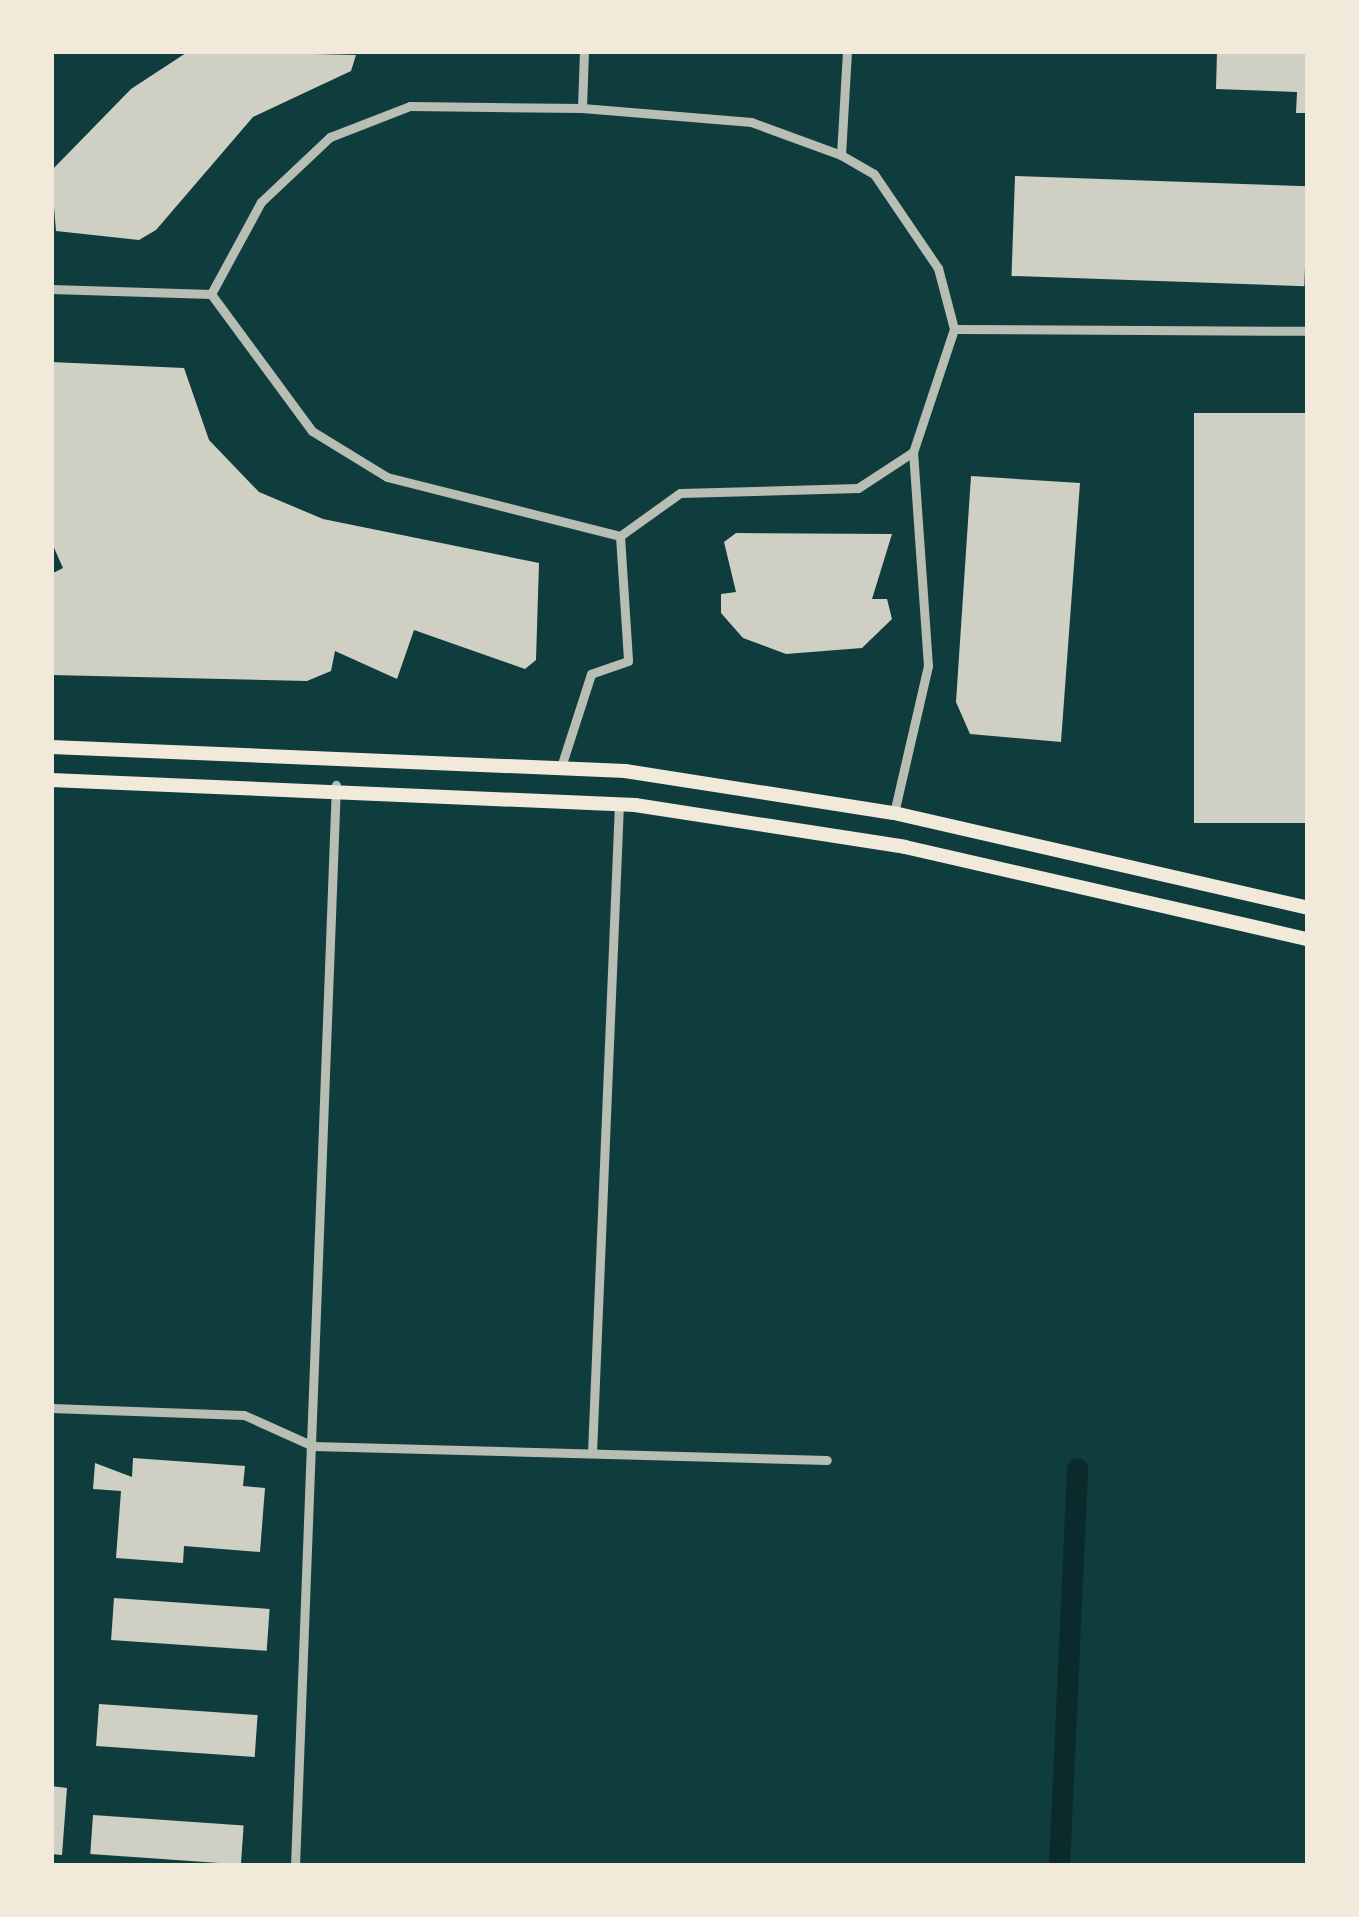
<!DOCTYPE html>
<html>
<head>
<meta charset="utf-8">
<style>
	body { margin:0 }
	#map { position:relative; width:1359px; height:1917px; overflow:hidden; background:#0f3d3e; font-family:"Fira Sans",sans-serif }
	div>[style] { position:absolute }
	.canal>* { height:21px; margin:-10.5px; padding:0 10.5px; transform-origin:10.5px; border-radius:10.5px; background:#0a2a2b }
	.building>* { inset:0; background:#cfcfc3; transform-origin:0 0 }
	.minor>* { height:9px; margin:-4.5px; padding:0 4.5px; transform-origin:4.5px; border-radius:4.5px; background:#b8beb3 }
	.secondary>* { height:14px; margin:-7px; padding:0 7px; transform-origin:7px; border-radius:7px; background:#f1e9da }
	span { translate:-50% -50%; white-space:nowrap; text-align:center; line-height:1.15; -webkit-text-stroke:12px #f1e9da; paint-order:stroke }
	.frame { position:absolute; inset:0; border:54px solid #f1e9da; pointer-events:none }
</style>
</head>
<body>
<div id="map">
	<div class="canal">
		<div style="left:1059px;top:1866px;width:398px;rotate:-87.4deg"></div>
	</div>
	<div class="building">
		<div style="clip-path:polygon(189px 51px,356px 55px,351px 71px,253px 117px,156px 230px,139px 240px,56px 231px,51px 171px,131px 89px)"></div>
		<div style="clip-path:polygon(1217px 51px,1308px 51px,1308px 113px,1296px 113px,1297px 92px,1216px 89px)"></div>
		<div style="left:1015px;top:176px;width:293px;height:100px;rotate:2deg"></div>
		<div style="clip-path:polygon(51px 362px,184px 368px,209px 440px,259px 492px,323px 519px,539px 563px,536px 660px,525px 669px,414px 630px,397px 679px,335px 651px,331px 671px,307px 681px,51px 675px,51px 574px,63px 568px,51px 541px)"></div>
		<div style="left:1308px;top:413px;width:410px;height:114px;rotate:90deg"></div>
		<div style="clip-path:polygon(971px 476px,1080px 483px,1061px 742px,970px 734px,956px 702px)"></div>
		<div style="clip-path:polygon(736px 533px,892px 534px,872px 599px,887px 599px,892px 619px,862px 648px,786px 654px,743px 638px,721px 613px,721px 594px,736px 592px,724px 542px)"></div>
		<div style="clip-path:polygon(133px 1458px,245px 1466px,243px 1486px,265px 1488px,260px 1552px,184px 1546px,183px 1563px,116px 1558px,121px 1491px,93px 1489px,95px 1463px,132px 1477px)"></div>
		<div style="left:114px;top:1598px;width:156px;height:42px;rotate:4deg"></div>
		<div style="left:99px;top:1704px;width:159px;height:42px;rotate:4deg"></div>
		<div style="clip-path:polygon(51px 1786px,67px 1788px,62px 1855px,51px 1854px)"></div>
		<div style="left:93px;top:1815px;width:151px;height:39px;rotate:4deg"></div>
	</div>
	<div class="minor">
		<div style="left:582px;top:108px;width:170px;rotate:4.7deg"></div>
		<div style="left:751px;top:122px;width:96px;rotate:20.1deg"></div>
		<div style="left:841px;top:155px;width:38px;rotate:30deg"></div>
		<div style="left:874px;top:174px;width:114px;rotate:55.8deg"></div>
		<div style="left:938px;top:268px;width:63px;rotate:75.3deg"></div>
		<div style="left:954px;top:329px;width:130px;rotate:108.4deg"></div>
		<div style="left:913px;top:452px;width:66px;rotate:146.8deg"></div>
		<div style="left:858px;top:488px;width:178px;rotate:178.4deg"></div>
		<div style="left:680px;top:493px;width:74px;rotate:144.4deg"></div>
		<div style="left:841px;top:155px;width:104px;rotate:-86.7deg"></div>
		<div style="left:51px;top:289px;width:160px;rotate:1.8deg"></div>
		<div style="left:211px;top:294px;width:170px;rotate:53.6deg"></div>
		<div style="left:312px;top:431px;width:88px;rotate:31.5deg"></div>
		<div style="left:387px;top:477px;width:240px;rotate:14.2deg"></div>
		<div style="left:620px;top:536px;width:125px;rotate:86.3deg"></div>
		<div style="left:628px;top:661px;width:39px;rotate:161deg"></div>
		<div style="left:591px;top:674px;width:98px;rotate:107.9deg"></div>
		<div style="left:211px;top:294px;width:105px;rotate:-61.5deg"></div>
		<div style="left:261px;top:202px;width:95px;rotate:-43.3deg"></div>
		<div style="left:330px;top:137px;width:86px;rotate:-21.2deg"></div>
		<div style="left:410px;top:106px;width:172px;rotate:0.7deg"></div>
		<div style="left:582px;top:108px;width:57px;rotate:-88deg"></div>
		<div style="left:954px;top:329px;width:354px;rotate:0.3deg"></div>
		<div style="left:894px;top:813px;width:151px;rotate:-77deg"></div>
		<div style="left:928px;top:666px;width:215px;rotate:-94deg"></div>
		<div style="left:51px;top:1408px;width:193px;rotate:2.1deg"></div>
		<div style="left:244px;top:1415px;width:76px;rotate:24.2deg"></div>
		<div style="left:313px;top:1446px;width:514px;rotate:1.56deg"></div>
		<div style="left:592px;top:1453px;width:650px;rotate:-87.62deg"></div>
		<div style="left:295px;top:1866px;width:1082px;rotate:-87.83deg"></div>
	</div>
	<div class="secondary">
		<div style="left:51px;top:747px;width:575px;rotate:2.39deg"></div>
		<div style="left:625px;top:771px;width:272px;rotate:8.9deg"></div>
		<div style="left:894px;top:813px;width:425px;rotate:12.9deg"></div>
		<div style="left:51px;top:780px;width:585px;rotate:2.45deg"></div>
		<div style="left:635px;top:805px;width:273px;rotate:8.8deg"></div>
		<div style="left:905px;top:847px;width:413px;rotate:12.9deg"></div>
	</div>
	<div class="frame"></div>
</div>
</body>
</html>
